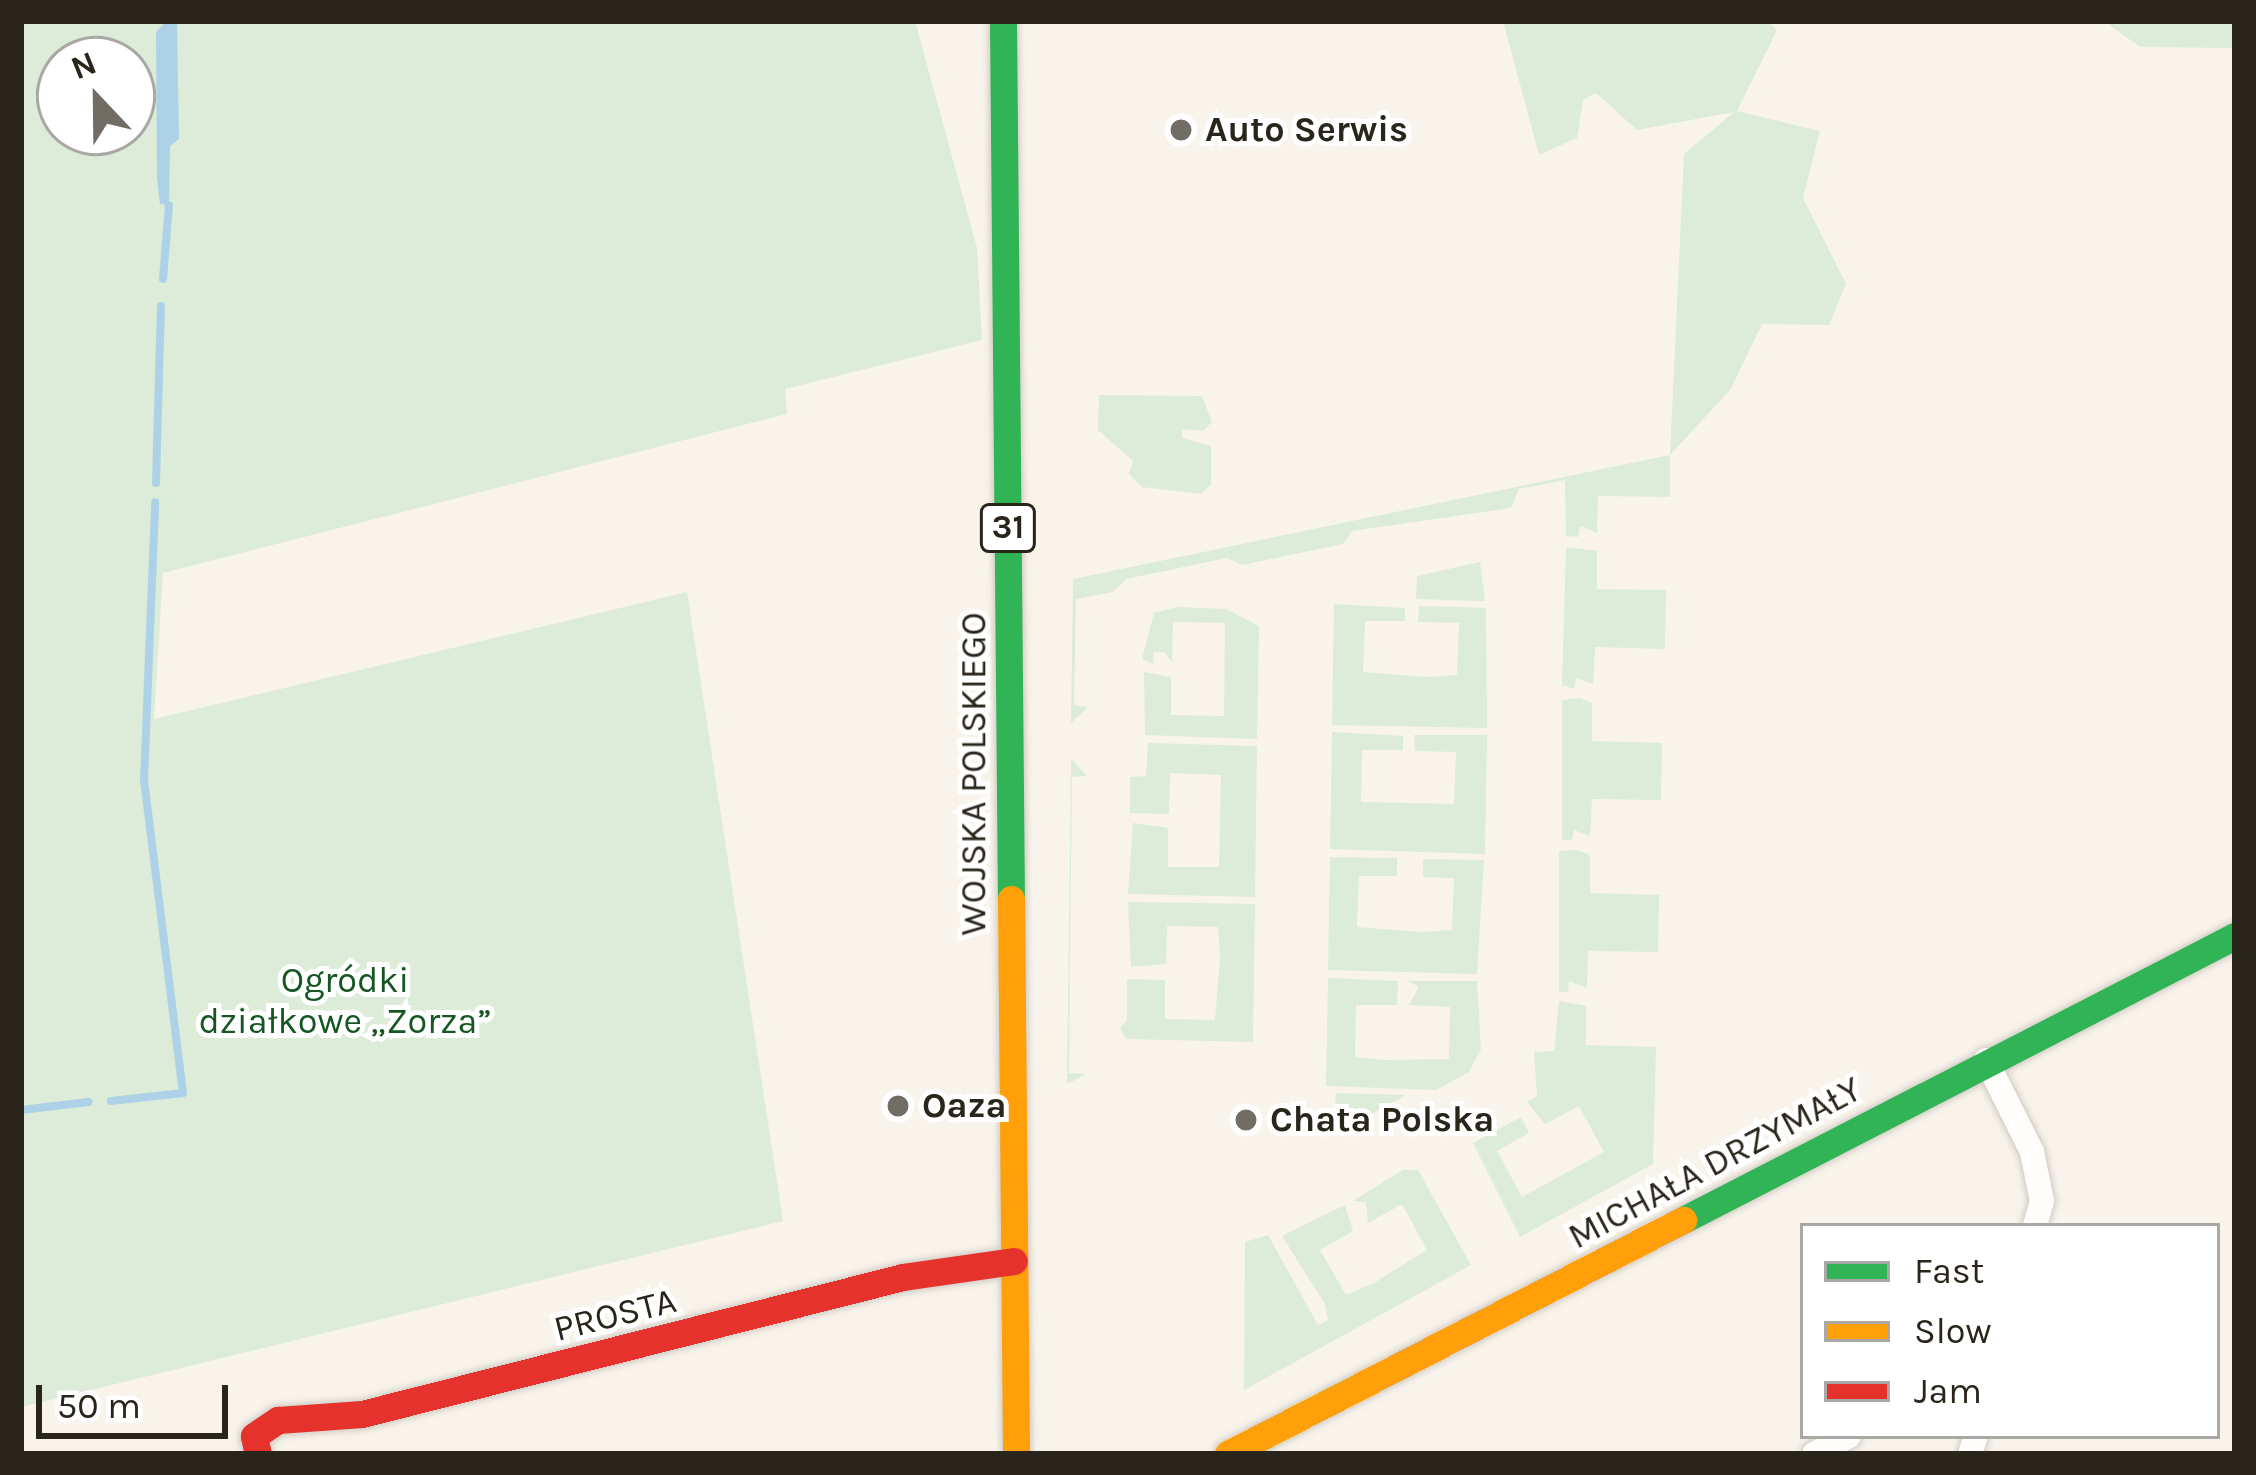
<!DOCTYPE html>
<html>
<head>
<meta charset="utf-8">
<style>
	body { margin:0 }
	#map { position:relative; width:2256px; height:1475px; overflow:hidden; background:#f8f4ec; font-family:Karla,sans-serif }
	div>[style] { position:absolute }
	.green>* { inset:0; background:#ddebd9 }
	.water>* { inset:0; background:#add2e7 }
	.stream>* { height:8px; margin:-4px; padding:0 4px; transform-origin:4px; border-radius:4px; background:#add2e7 }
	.roads { filter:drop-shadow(0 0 3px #d1ccc4) drop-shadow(0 0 3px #d1ccc4) }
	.street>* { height:24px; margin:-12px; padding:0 12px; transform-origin:12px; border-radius:12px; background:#fefdfc }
	.fast>* { height:27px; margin:-13.5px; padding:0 13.5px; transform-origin:13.5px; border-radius:13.5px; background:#30b455 }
	.slow>* { height:27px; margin:-13.5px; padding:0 13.5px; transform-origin:13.5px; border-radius:13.5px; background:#ff9f0a }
	.jam>* { height:27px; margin:-13.5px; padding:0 13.5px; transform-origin:13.5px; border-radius:13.5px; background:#e5322d }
	.dots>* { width:33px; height:33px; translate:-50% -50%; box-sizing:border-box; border:6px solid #fff; border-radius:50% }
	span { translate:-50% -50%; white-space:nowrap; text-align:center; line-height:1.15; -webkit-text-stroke:10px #fff; paint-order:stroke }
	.shield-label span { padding:3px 9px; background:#fff; border:3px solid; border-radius:9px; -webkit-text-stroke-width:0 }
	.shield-label { font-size:33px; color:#2a251b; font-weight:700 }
	.poi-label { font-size:36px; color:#2a251b; font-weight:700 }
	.left { translate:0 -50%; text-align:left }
	.street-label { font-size:36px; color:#2a251b }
	.park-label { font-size:36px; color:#165623 }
	.frame { position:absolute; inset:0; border:24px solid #2a251b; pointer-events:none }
	.legend { position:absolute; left:1800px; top:1223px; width:420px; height:216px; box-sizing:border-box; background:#fff; border:3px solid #aaa8a4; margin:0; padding:15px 21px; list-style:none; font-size:36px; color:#2a251b }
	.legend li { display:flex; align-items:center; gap:24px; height:60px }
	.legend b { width:60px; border:3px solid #aaa8a4 }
	.north { position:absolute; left:36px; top:36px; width:120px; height:120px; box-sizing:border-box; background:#fff; border:3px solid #aaa8a4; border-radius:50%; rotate:338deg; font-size:33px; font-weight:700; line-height:48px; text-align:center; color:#2a251b }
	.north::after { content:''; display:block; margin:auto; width:42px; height:54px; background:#726d64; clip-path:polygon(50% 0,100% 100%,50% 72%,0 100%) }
	.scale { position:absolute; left:36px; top:1385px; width:192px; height:54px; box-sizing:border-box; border:6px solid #2a251b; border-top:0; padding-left:15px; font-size:36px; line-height:42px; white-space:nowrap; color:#2a251b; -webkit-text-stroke:9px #fff; paint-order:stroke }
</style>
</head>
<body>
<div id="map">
	<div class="green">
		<div style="clip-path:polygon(evenodd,21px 21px,915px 21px,977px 248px,982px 340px,785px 389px,787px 414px,163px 573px,154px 719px,687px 592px,783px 1221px,21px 1407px,21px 21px,60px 60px,132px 60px,132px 132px,60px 132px,60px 60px)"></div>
		<div style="clip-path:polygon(1503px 21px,1767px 21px,1777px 30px,1737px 111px,1820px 131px,1803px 198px,1846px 284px,1829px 325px,1762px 324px,1730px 390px,1670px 455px,1670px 497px,1598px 496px,1597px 533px,1580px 526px,1578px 537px,1566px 536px,1565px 480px,1519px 489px,1511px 508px,1352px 531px,1343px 544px,1242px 565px,1227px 558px,1126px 579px,1113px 592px,1076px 599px,1074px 705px,1088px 707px,1071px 723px,1073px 579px,1670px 455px,1684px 154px,1734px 112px,1637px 130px,1596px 93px,1583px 100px,1577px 138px,1539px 155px)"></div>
		<div style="clip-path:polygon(2104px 21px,2235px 21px,2235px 48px,2140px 47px)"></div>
		<div style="clip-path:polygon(1099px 395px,1202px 396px,1212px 422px,1203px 431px,1182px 429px,1182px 438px,1211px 446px,1211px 484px,1201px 494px,1142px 487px,1129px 474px,1133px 461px,1098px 430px)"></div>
		<div style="clip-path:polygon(1566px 547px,1597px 551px,1597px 589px,1666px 590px,1665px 649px,1595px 647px,1593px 684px,1576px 678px,1574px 689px,1562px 685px)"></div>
		<div style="clip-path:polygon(1480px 562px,1485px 601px,1416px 599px,1417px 576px)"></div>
		<div style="clip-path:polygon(1334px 604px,1405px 608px,1405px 621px,1365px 621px,1363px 672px,1427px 677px,1457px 675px,1459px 623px,1418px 622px,1419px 606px,1486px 608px,1487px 728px,1332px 725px)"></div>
		<div style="clip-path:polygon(1177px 607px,1226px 609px,1259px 626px,1257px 739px,1145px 735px,1144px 672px,1171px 677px,1171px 715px,1224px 716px,1225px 623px,1173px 622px,1172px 662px,1164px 652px,1154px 652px,1153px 664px,1142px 659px,1154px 613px)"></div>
		<div style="clip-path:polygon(1580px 698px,1592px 703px,1592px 741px,1662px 743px,1661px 800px,1592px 799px,1590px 836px,1574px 830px,1572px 840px,1562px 840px,1562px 700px)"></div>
		<div style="clip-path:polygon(1332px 732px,1403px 736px,1403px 750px,1362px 750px,1361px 802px,1454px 804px,1456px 752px,1415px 751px,1414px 735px,1487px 735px,1485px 854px,1330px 849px)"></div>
		<div style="clip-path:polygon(1148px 743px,1257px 746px,1255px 897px,1128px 894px,1133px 823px,1168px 828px,1168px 867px,1219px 867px,1221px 775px,1170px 773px,1169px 814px,1130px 813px,1130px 777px,1146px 776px)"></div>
		<div style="clip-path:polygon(1071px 758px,1087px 776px,1072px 777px,1069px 1073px,1087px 1074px,1067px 1084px)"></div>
		<div style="clip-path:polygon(1576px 850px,1590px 855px,1590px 893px,1659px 895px,1658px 952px,1588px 951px,1587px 988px,1569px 981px,1568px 992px,1559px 992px,1559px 851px)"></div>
		<div style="clip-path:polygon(1330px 857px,1397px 858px,1397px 876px,1359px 876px,1357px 927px,1421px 932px,1452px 930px,1454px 878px,1423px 877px,1423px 859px,1484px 860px,1477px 974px,1328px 970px)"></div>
		<div style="clip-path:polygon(1128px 902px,1255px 904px,1253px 1042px,1126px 1039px,1120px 1028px,1127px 1020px,1127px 979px,1165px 980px,1165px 1019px,1215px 1020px,1220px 958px,1218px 927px,1167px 926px,1166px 964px,1131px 967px)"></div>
		<div style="clip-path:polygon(1328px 978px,1398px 981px,1397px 1005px,1356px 1005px,1355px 1057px,1385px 1060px,1449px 1059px,1450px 1007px,1409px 1005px,1419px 987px,1408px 981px,1477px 981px,1481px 1049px,1469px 1072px,1436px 1090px,1326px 1086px)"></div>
		<div style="clip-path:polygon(1559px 1001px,1586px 1006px,1586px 1045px,1656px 1047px,1653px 1164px,1520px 1237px,1473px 1143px,1521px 1117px,1529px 1133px,1497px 1151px,1522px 1197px,1604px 1152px,1579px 1106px,1545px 1124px,1527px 1102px,1537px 1096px,1534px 1052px,1554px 1051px)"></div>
		<div style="clip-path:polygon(1336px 1093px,1406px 1095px,1343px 1130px,1334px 1117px)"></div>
		<div style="clip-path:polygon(1403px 1170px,1418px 1170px,1471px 1265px,1244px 1390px,1245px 1242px,1268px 1235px,1318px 1325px,1328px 1320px,1325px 1304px,1282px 1236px,1345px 1205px,1353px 1231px,1320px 1250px,1346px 1295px,1374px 1283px,1427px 1250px,1402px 1204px,1368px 1223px,1366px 1202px,1353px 1201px)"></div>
	</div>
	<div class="water">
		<div style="clip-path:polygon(166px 21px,177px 21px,179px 139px,170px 146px,169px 205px,160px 204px,157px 178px,156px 32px)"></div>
	</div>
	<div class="stream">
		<div style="left:163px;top:279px;width:74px;rotate:-85.4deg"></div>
		<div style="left:156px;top:483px;width:177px;rotate:-88.4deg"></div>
		<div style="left:111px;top:1101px;width:72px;rotate:-6.3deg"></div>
		<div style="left:183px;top:1093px;width:314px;rotate:-97.1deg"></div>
		<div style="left:144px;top:781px;width:279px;rotate:-87.7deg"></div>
		<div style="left:21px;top:1110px;width:68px;rotate:-6.7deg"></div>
	</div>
	<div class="roads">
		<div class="street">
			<div style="left:1986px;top:1060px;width:103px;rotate:63.4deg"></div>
			<div style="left:2032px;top:1152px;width:50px;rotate:78.5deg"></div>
			<div style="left:2042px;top:1201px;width:26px;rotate:106deg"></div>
			<div style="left:1814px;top:1454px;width:39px;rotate:-27deg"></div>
			<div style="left:1970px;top:1454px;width:19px;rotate:-72deg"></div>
		</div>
		<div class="fast">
			<div style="left:1003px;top:21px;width:878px;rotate:89.48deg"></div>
			<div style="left:1683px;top:1220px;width:621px;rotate:-27.23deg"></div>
		</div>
		<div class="slow">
			<div style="left:1011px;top:899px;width:555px;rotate:89.48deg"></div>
			<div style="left:1228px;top:1454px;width:512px;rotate:-27.22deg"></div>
		</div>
		<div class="jam">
			<div style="left:258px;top:1454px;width:18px;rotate:-103deg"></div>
			<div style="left:254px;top:1436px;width:29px;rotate:-34deg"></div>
			<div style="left:278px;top:1420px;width:84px;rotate:-4.1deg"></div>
			<div style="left:362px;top:1414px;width:558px;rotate:-14.21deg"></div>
			<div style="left:903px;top:1277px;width:112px;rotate:-8.2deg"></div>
		</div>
	</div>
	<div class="dots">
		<div style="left:1181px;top:130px;background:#726d64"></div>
		<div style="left:898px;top:1106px;background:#726d64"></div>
		<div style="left:1246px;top:1120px;background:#726d64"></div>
	</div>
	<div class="shield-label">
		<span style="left:1008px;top:528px">31</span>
	</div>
	<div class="poi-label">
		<span class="left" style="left:1205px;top:130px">Auto Serwis</span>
		<span class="left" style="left:922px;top:1106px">Oaza</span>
		<span class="left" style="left:1270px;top:1120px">Chata Polska</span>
	</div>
	<div class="street-label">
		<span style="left:974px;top:774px;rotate:-90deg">WOJSKA POLSKIEGO</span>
		<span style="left:1715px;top:1163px;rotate:-28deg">MICHAŁA DRZYMAŁY</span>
		<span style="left:615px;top:1315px;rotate:-14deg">PROSTA</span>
	</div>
	<div class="park-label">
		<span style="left:345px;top:1001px">Ogródki<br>działkowe „Zorza”</span>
	</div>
	<div class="frame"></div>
	<ul class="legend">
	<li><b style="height:15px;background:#30b455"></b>Fast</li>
	<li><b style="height:15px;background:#ff9f0a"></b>Slow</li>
	<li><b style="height:15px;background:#e5322d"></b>Jam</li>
	</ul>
	<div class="north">N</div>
	<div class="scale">50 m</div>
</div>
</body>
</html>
